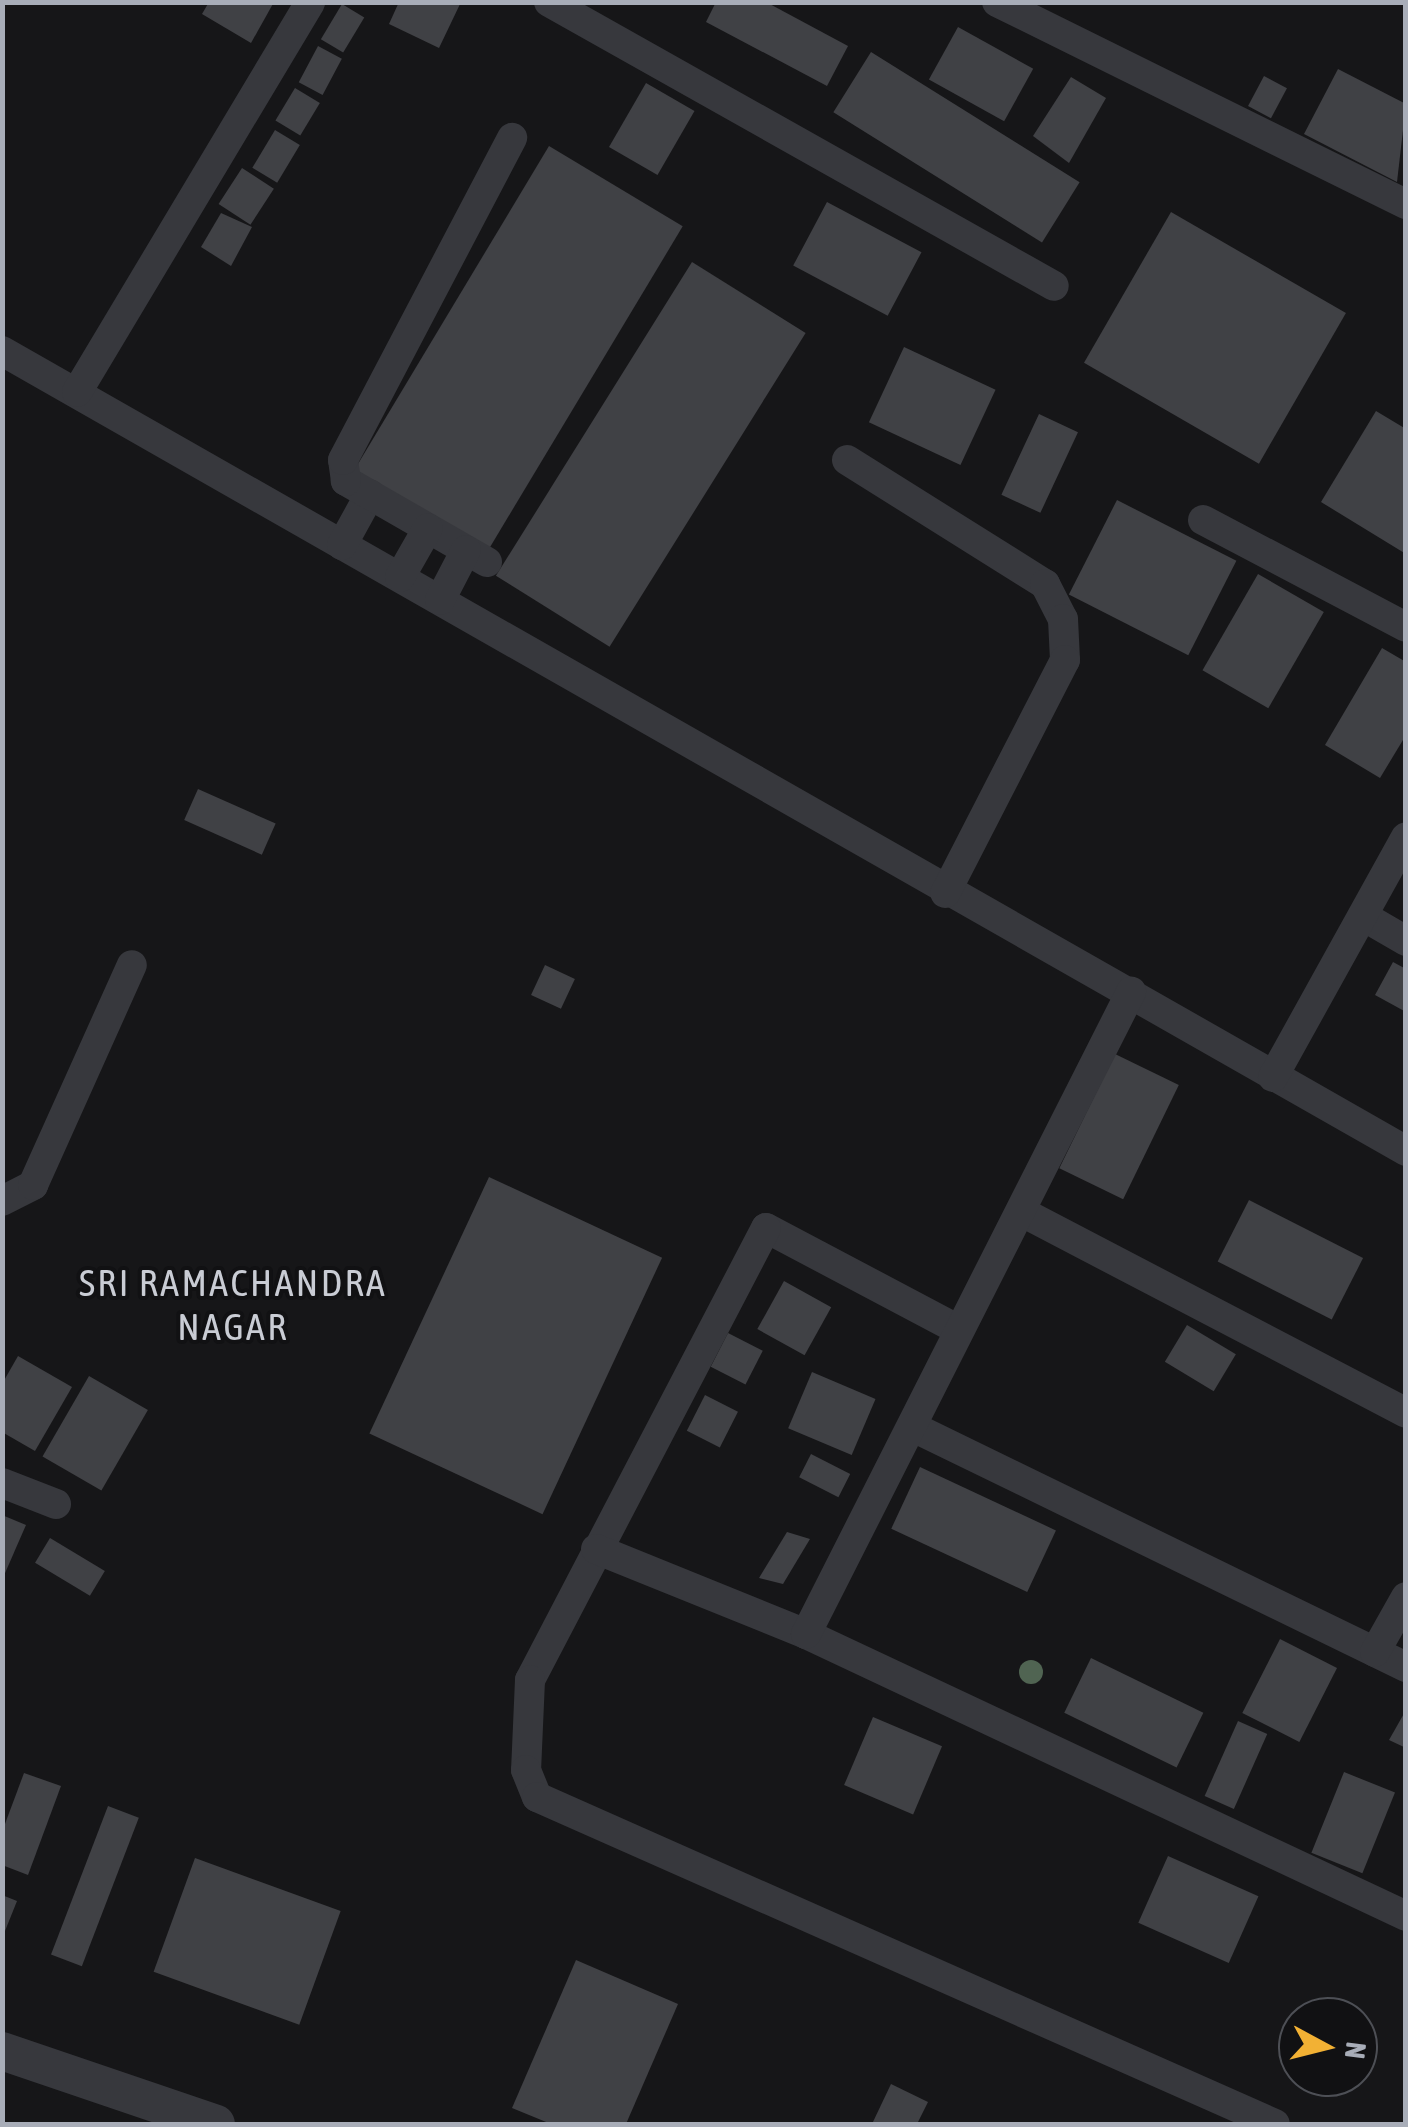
<!DOCTYPE html>
<html>
<head>
<meta charset="utf-8">
<style>
	body { margin:0 }
	#map { position:relative; width:1408px; height:2127px; overflow:hidden; background:#161618; font-family:"Asap Condensed",sans-serif }
	div>[style] { position:absolute }
	.building>* { inset:0; background:#404145; transform-origin:0 0 }
	.minor>* { height:30px; margin:-15px; padding:0 15px; transform-origin:15px; border-radius:15px; background:#37383d }
	.tertiary>* { height:38px; margin:-19px; padding:0 19px; transform-origin:19px; border-radius:19px; background:#37383d }
	.trees>* { width:24px; height:24px; margin:-12px; border-radius:50%; background:#506452 }
	span { translate:-50% -50%; white-space:nowrap; text-align:center; line-height:1.15; -webkit-text-stroke:8px #111113; paint-order:stroke }
	.neighbourhood-label { font-size:38px; color:#c9ccd4; letter-spacing:2.5px }
	.frame { position:absolute; inset:0; border:5px solid #a8adb8; pointer-events:none }
	.north { position:absolute; left:1278px; top:1997px; width:100px; height:100px; box-sizing:border-box; background:#111113; border:2px solid #4d4f55; border-radius:50%; rotate:97deg; font-size:28px; font-weight:700; line-height:40px; text-align:center; color:#a8adb8 }
	.north::after { content:''; display:block; margin:auto; width:35px; height:45px; background:#f2b134; clip-path:polygon(50% 0,100% 100%,50% 72%,0 100%) }
</style>
</head>
<body>
<div id="map">
	<div class="building">
		<div style="clip-path:polygon(209px 2px,274px 2px,251px 43px,202px 14px)"></div>
		<div style="clip-path:polygon(399px 2px,461px 2px,439px 48px,389px 24px)"></div>
		<div style="clip-path:polygon(716px 2px,766px 2px,848px 46px,827px 86px,706px 22px)"></div>
		<div style="left:342px;top:4px;width:26px;height:41px;rotate:31deg"></div>
		<div style="left:958px;top:27px;width:86px;height:60px;rotate:29deg"></div>
		<div style="left:318px;top:46px;width:27px;height:41px;rotate:28deg"></div>
		<div style="left:871px;top:52px;width:246px;height:71px;rotate:32deg"></div>
		<div style="clip-path:polygon(1338px 69px,1406px 104px,1397px 182px,1304px 134px)"></div>
		<div style="left:1264px;top:76px;width:26px;height:34px;rotate:28deg"></div>
		<div style="clip-path:polygon(1071px 77px,1106px 98px,1069px 163px,1033px 136px)"></div>
		<div style="left:646px;top:83px;width:56px;height:74px;rotate:30deg"></div>
		<div style="left:295px;top:88px;width:29px;height:38px;rotate:31deg"></div>
		<div style="left:275px;top:130px;width:29px;height:44px;rotate:31deg"></div>
		<div style="left:549px;top:146px;width:156px;height:383px;rotate:31deg"></div>
		<div style="left:242px;top:168px;width:38px;height:43px;rotate:33deg"></div>
		<div style="left:827px;top:202px;width:107px;height:72px;rotate:28deg"></div>
		<div style="left:1171px;top:212px;width:202px;height:174px;rotate:30deg"></div>
		<div style="clip-path:polygon(221px 213px,252px 227px,231px 266px,201px 247px)"></div>
		<div style="left:692px;top:262px;width:134px;height:370px;rotate:32deg"></div>
		<div style="left:904px;top:347px;width:101px;height:83px;rotate:25deg"></div>
		<div style="clip-path:polygon(1376px 411px,1406px 429px,1406px 554px,1321px 502px)"></div>
		<div style="left:1039px;top:414px;width:43px;height:89px;rotate:25deg"></div>
		<div style="left:1117px;top:500px;width:134px;height:106px;rotate:27deg"></div>
		<div style="left:1258px;top:574px;width:76px;height:111px;rotate:30deg"></div>
		<div style="clip-path:polygon(1382px 648px,1406px 662px,1406px 735px,1380px 778px,1325px 745px)"></div>
		<div style="left:198px;top:789px;width:85px;height:34px;rotate:24deg"></div>
		<div style="clip-path:polygon(1393px 962px,1406px 969px,1406px 1012px,1375px 995px)"></div>
		<div style="left:545px;top:965px;width:33px;height:33px;rotate:25deg"></div>
		<div style="left:1115px;top:1054px;width:71px;height:127px;rotate:26deg"></div>
		<div style="left:489px;top:1177px;width:191px;height:283px;rotate:25deg"></div>
		<div style="left:1249px;top:1200px;width:128px;height:69px;rotate:27deg"></div>
		<div style="left:784px;top:1281px;width:54px;height:55px;rotate:29deg"></div>
		<div style="left:1187px;top:1325px;width:57px;height:43px;rotate:31deg"></div>
		<div style="left:728px;top:1333px;width:39px;height:38px;rotate:27deg"></div>
		<div style="clip-path:polygon(18px 1356px,72px 1387px,35px 1451px,2px 1432px,2px 1384px)"></div>
		<div style="left:812px;top:1372px;width:69px;height:61px;rotate:23deg"></div>
		<div style="left:89px;top:1376px;width:68px;height:93px;rotate:30deg"></div>
		<div style="left:705px;top:1395px;width:37px;height:40px;rotate:27deg"></div>
		<div style="left:811px;top:1454px;width:44px;height:26px;rotate:27deg"></div>
		<div style="left:920px;top:1467px;width:150px;height:68px;rotate:25deg"></div>
		<div style="clip-path:polygon(2px 1515px,26px 1525px,2px 1580px)"></div>
		<div style="clip-path:polygon(787px 1532px,810px 1539px,783px 1584px,759px 1578px)"></div>
		<div style="left:50px;top:1538px;width:64px;height:29px;rotate:31deg"></div>
		<div style="left:1280px;top:1639px;width:64px;height:83px;rotate:27deg"></div>
		<div style="left:1091px;top:1658px;width:125px;height:61px;rotate:26deg"></div>
		<div style="clip-path:polygon(1406px 1710px,1406px 1748px,1389px 1740px)"></div>
		<div style="left:873px;top:1717px;width:75px;height:74px;rotate:23deg"></div>
		<div style="left:1238px;top:1721px;width:32px;height:82px;rotate:24deg"></div>
		<div style="left:1344px;top:1772px;width:55px;height:87px;rotate:22deg"></div>
		<div style="clip-path:polygon(24px 1773px,61px 1786px,28px 1875px,2px 1865px,2px 1832px)"></div>
		<div style="left:108px;top:1806px;width:33px;height:159px;rotate:21deg"></div>
		<div style="left:1168px;top:1856px;width:99px;height:73px;rotate:24deg"></div>
		<div style="left:195px;top:1858px;width:155px;height:121px;rotate:20deg"></div>
		<div style="clip-path:polygon(2px 1895px,17px 1901px,3px 1936px,2px 1936px)"></div>
		<div style="clip-path:polygon(576px 1960px,678px 2004px,626px 2124px,551px 2124px,512px 2108px)"></div>
		<div style="clip-path:polygon(891px 2084px,928px 2102px,917px 2124px,872px 2124px)"></div>
	</div>
	<div class="minor">
		<div style="left:549px;top:2px;width:579px;rotate:29.35deg"></div>
		<div style="left:997px;top:2px;width:456px;rotate:26.3deg"></div>
		<div style="left:2px;top:351px;width:1616px;rotate:29.67deg"></div>
		<div style="left:77px;top:392px;width:454px;rotate:-59.1deg"></div>
		<div style="left:847px;top:460px;width:234px;rotate:32.1deg"></div>
		<div style="left:1045px;top:584px;width:39px;rotate:63deg"></div>
		<div style="left:1063px;top:619px;width:41px;rotate:87.2deg"></div>
		<div style="left:1065px;top:660px;width:262px;rotate:117.2deg"></div>
		<div style="left:1203px;top:520px;width:229px;rotate:27.8deg"></div>
		<div style="left:342px;top:545px;width:58px;rotate:-61.2deg"></div>
		<div style="left:487px;top:562px;width:163px;rotate:-150.1deg"></div>
		<div style="left:346px;top:481px;width:21px;rotate:-98deg"></div>
		<div style="left:343px;top:460px;width:364px;rotate:-62.3deg"></div>
		<div style="left:400px;top:577px;width:56px;rotate:-60.3deg"></div>
		<div style="left:440px;top:600px;width:56px;rotate:-62.5deg"></div>
		<div style="left:1363px;top:916px;width:50px;rotate:30.2deg"></div>
		<div style="left:1273px;top:1077px;width:274px;rotate:-61deg"></div>
		<div style="left:2px;top:1201px;width:35px;rotate:-27deg"></div>
		<div style="left:33px;top:1185px;width:241px;rotate:-65.8deg"></div>
		<div style="left:1022px;top:1212px;width:433px;rotate:27.6deg"></div>
		<div style="left:957px;top:1329px;width:216px;rotate:-152.1deg"></div>
		<div style="left:766px;top:1228px;width:510px;rotate:117.57deg"></div>
		<div style="left:530px;top:1680px;width:90px;rotate:92.5deg"></div>
		<div style="left:526px;top:1770px;width:29px;rotate:68deg"></div>
		<div style="left:537px;top:1797px;width:807px;rotate:23.9deg"></div>
		<div style="left:915px;top:1428px;width:546px;rotate:25.96deg"></div>
		<div style="left:2px;top:1483px;width:58px;rotate:21.3deg"></div>
		<div style="left:596px;top:1549px;width:227px;rotate:22deg"></div>
		<div style="left:806px;top:1634px;width:663px;rotate:25.17deg"></div>
		<div style="left:806px;top:1634px;width:720px;rotate:-63.15deg"></div>
		<div style="left:1375px;top:1652px;width:63px;rotate:-60.6deg"></div>
	</div>
	<div class="tertiary">
		<div style="left:2px;top:2051px;width:226px;rotate:18.8deg"></div>
	</div>
	<div class="trees">
		<div style="left:1031px;top:1672px"></div>
	</div>
	<div class="neighbourhood-label">
		<span style="left:233px;top:1305px">SRI RAMACHANDRA<br>NAGAR</span>
	</div>
	<div class="frame"></div>
	<div class="north">N</div>
</div>
</body>
</html>
